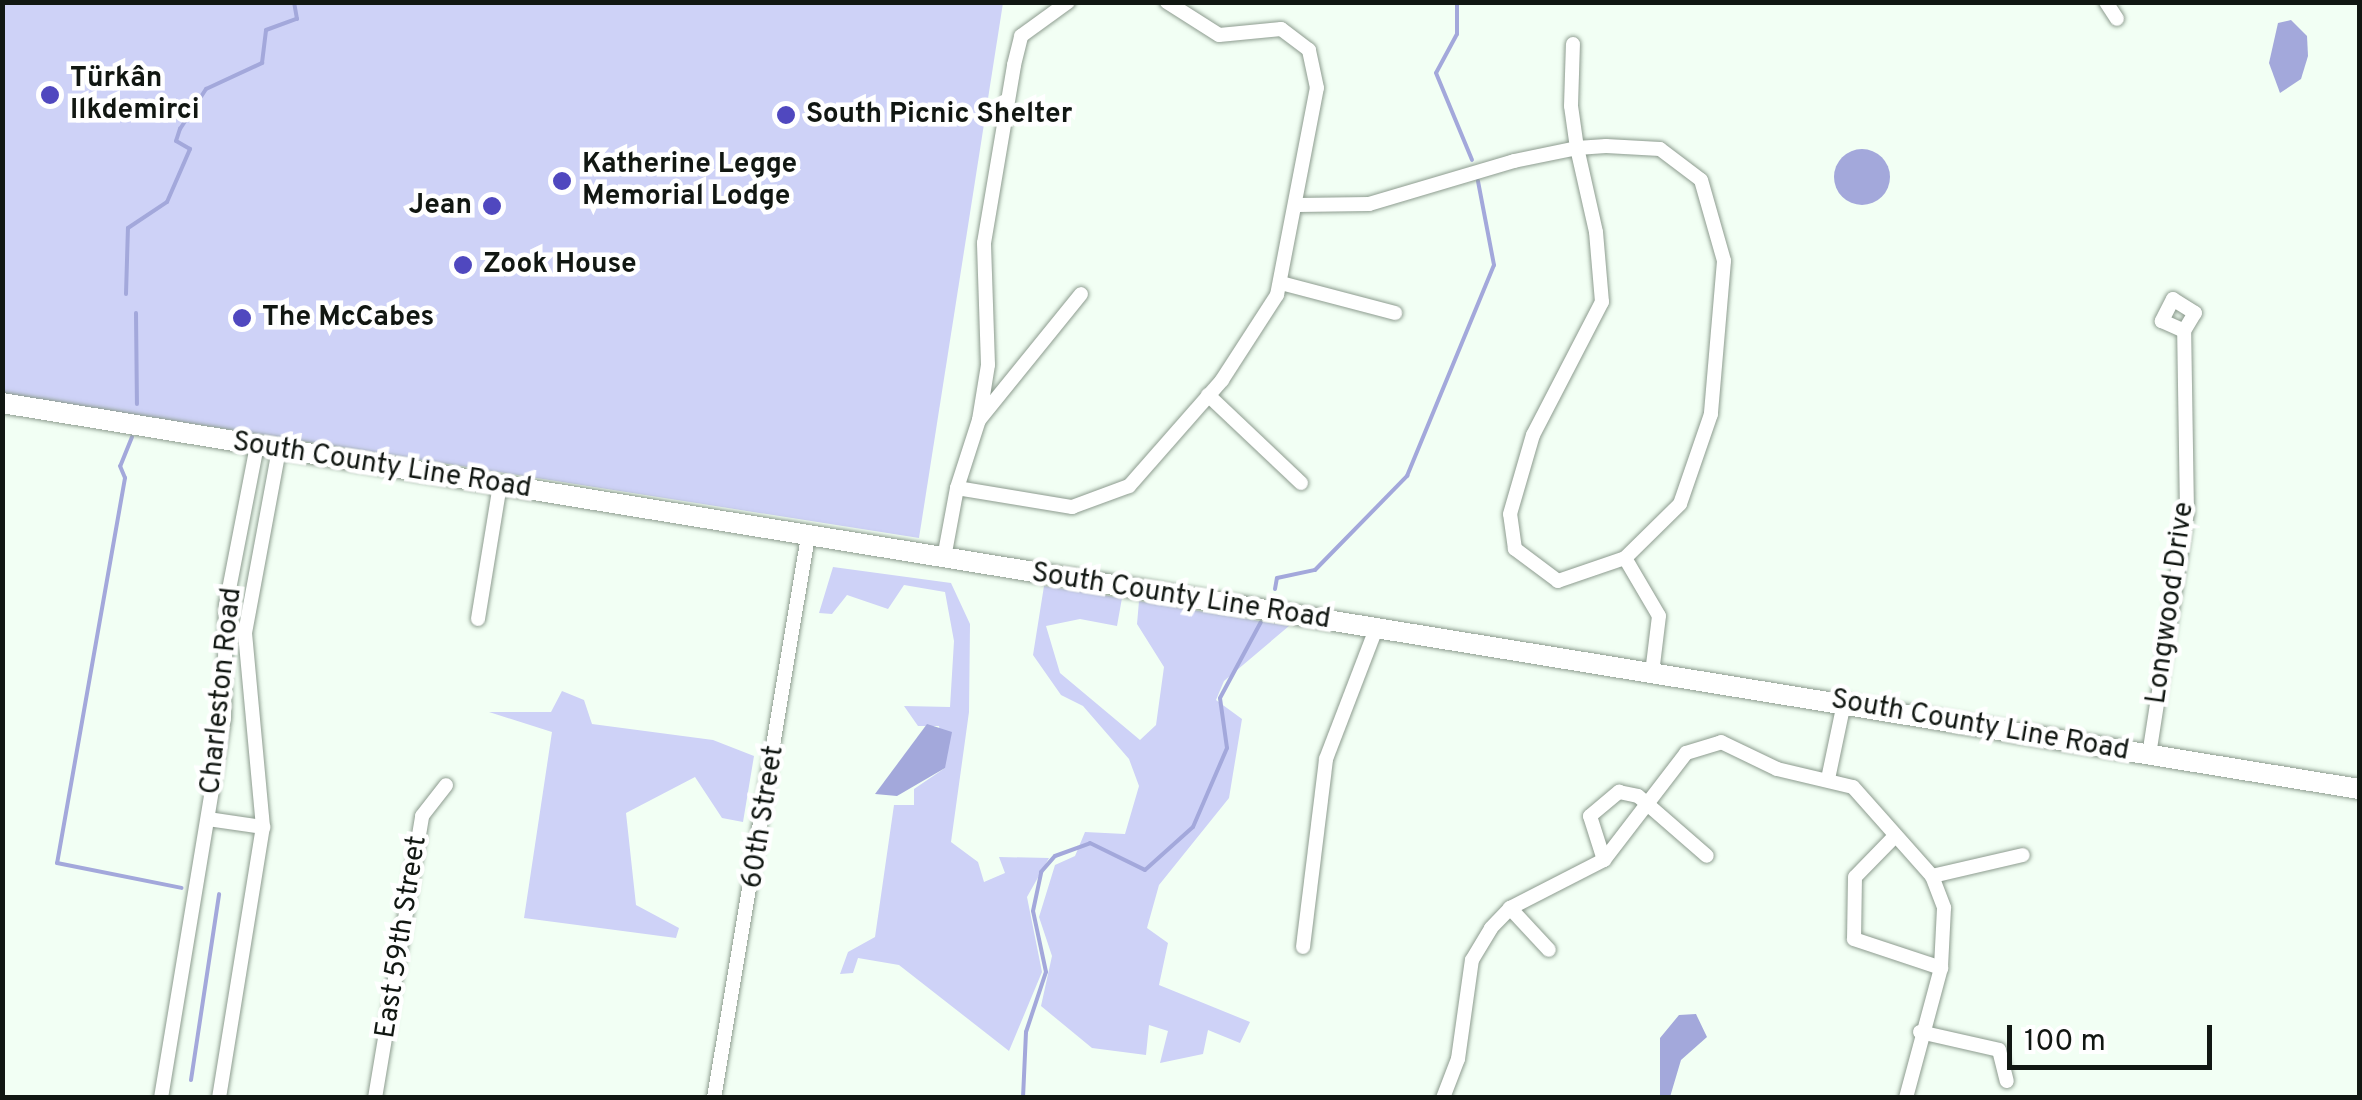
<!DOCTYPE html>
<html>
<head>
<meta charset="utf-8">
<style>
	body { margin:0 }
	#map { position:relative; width:2362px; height:1100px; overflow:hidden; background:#f2fff4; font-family:Overpass,sans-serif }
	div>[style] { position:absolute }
	.green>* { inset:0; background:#ced2f7 }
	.water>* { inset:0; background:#a3a8db }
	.round { border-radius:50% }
	.stream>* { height:4px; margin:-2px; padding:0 2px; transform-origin:2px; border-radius:2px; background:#a3a8db }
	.roads { filter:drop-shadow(0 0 2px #8d9c8f) drop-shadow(0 0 2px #8d9c8f) }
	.street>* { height:14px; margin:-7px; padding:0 7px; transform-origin:7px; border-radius:7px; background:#fff }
	.secondary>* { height:20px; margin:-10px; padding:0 10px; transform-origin:10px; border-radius:10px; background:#fff }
	.dots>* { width:28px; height:28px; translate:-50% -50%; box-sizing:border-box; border:5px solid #fff; border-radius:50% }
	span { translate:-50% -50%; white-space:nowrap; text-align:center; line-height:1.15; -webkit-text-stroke:9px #fff; paint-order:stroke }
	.poi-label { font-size:28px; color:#111712; font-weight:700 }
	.left { translate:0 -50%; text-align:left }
	.right { translate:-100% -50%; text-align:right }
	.street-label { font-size:28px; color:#111712 }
	.frame { position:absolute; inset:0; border:5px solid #111712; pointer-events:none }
	.scale { position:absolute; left:2007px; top:1025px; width:205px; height:45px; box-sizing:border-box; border:5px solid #111712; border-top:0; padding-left:12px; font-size:30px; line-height:35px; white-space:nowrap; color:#111712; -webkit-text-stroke:8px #fff; paint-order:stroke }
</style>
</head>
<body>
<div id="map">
	<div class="green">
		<div style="clip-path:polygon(2px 3px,1003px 3px,919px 538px,3px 394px)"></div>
		<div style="clip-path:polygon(833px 567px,951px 583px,970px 624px,969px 712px,951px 842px,978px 862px,984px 882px,1005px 873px,999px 857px,1049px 858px,1027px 897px,1042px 972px,1009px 1051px,899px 965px,858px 958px,853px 973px,840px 974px,848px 952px,875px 937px,894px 805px,914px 805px,914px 789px,945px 768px,939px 726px,918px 726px,904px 706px,950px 707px,954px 641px,945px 592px,904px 585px,888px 609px,847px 595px,832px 614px,819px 613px)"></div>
		<div style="clip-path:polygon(1044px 586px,1122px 598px,1117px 626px,1080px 619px,1046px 626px,1060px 673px,1140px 740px,1156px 725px,1164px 667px,1137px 624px,1139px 601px,1289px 626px,1224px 681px,1216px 700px,1242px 719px,1229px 798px,1159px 885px,1147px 928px,1168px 943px,1159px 985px,1250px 1022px,1240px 1043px,1208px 1030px,1203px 1054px,1160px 1063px,1168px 1031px,1149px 1025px,1146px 1055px,1092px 1048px,1041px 1006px,1052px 956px,1039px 917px,1055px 865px,1075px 856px,1085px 832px,1125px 834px,1139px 786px,1129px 759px,1083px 706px,1061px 695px,1033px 655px)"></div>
		<div style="clip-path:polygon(562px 691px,584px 700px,592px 724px,713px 740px,754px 756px,743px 822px,722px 818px,695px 777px,626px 813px,636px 905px,679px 928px,676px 938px,524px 918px,552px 732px,489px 712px,551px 712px)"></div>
	</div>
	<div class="water">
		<div style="clip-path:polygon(2291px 20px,2307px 36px,2308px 56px,2301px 79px,2280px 93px,2269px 63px,2278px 23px)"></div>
		<div class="round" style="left:1834px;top:149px;width:56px;height:56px"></div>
		<div style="clip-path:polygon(927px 724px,952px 732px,945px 768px,897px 796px,875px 794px)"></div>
		<div style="clip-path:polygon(1696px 1014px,1707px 1037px,1681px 1060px,1670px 1097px,1660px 1097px,1660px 1038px,1679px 1015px)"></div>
	</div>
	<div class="stream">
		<div style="left:1457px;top:2px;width:32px;rotate:90deg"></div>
		<div style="left:1457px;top:34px;width:44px;rotate:118.3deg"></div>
		<div style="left:1436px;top:73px;width:94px;rotate:67.5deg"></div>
		<div style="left:126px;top:294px;width:66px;rotate:-88.3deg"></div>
		<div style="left:128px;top:228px;width:47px;rotate:-33.7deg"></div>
		<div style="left:167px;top:202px;width:58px;rotate:-66.5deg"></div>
		<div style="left:190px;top:149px;width:16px;rotate:-150deg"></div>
		<div style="left:176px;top:141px;width:13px;rotate:-72deg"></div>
		<div style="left:180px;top:129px;width:48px;rotate:-57deg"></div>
		<div style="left:206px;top:89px;width:62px;rotate:-24.9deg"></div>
		<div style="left:262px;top:63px;width:33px;rotate:-83deg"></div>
		<div style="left:266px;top:30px;width:33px;rotate:-20deg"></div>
		<div style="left:297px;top:19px;width:17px;rotate:-100deg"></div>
		<div style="left:136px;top:313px;width:91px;rotate:89.4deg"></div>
		<div style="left:132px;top:437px;width:31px;rotate:112deg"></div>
		<div style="left:120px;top:466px;width:13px;rotate:67deg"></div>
		<div style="left:125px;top:478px;width:391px;rotate:100deg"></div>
		<div style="left:57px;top:863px;width:127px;rotate:11.3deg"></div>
		<div style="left:1275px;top:589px;width:11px;rotate:-80deg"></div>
		<div style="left:1277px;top:578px;width:39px;rotate:-12deg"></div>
		<div style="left:1315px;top:570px;width:132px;rotate:-45.6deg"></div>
		<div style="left:1407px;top:476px;width:228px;rotate:-67.6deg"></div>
		<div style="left:1494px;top:265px;width:86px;rotate:-100.8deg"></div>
		<div style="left:191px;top:1080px;width:188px;rotate:-81.4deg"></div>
		<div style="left:1023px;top:1098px;width:66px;rotate:-87.4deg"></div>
		<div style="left:1026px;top:1032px;width:63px;rotate:-71.6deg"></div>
		<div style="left:1046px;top:972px;width:62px;rotate:-102deg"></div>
		<div style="left:1033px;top:911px;width:40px;rotate:-78deg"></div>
		<div style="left:1041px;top:872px;width:21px;rotate:-49deg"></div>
		<div style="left:1055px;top:856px;width:37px;rotate:-20deg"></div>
		<div style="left:1090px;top:843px;width:61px;rotate:26.1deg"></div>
		<div style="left:1145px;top:870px;width:64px;rotate:-41.9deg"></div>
		<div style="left:1193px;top:827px;width:86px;rotate:-66.7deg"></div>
		<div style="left:1227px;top:748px;width:50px;rotate:-98deg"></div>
		<div style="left:1220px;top:698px;width:86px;rotate:-61.7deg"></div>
	</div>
	<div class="roads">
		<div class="street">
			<div style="left:2106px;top:2px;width:20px;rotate:57deg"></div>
			<div style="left:1298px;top:205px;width:71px;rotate:-0.8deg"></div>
			<div style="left:1369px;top:204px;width:151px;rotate:-16.5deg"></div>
			<div style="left:1514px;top:161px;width:64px;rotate:-11.7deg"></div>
			<div style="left:1577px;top:148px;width:29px;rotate:-4deg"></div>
			<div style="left:1606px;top:146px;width:54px;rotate:3.2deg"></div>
			<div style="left:1660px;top:149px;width:51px;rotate:37.1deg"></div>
			<div style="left:1701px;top:180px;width:84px;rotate:74.1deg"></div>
			<div style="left:1724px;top:261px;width:154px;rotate:94.9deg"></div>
			<div style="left:1711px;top:414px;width:95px;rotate:109deg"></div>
			<div style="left:1680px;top:504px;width:77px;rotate:135.5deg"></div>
			<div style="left:1625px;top:558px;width:71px;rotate:161.1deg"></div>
			<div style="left:1558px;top:581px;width:54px;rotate:-143.3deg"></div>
			<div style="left:1515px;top:549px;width:35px;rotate:-98deg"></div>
			<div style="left:1510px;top:514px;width:82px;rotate:-73.8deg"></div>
			<div style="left:1533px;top:435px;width:150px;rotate:-62.6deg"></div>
			<div style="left:1602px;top:302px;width:70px;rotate:-94.9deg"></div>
			<div style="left:1596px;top:232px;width:86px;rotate:-102.7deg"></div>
			<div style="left:1577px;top:148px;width:42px;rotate:-98.1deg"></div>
			<div style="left:1571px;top:106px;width:62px;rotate:-88.2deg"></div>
			<div style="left:1281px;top:283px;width:118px;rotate:14.7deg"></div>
			<div style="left:1208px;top:395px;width:128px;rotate:43.4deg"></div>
			<div style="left:979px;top:420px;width:56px;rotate:-80.7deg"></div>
			<div style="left:988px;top:365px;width:122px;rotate:-91.9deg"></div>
			<div style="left:984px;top:243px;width:181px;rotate:-80.4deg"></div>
			<div style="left:1014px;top:65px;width:30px;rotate:-76deg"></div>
			<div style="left:1021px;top:36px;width:58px;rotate:-35.9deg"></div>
			<div style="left:957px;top:488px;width:71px;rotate:-72.1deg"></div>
			<div style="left:979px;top:420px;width:162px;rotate:-51deg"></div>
			<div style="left:944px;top:558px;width:71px;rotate:-79.5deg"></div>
			<div style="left:957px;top:488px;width:117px;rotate:9.4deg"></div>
			<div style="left:1072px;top:507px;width:61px;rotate:-20.2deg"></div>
			<div style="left:1129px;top:486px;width:141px;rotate:-48.7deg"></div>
			<div style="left:1222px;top:380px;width:101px;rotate:-57.1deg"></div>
			<div style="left:1277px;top:295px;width:211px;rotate:-79.1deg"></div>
			<div style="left:1317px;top:88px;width:39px;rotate:-102deg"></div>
			<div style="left:1309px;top:50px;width:35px;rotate:-143deg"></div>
			<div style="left:1281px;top:29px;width:62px;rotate:174.5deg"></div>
			<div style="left:1219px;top:35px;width:62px;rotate:-147.6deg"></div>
			<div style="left:1625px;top:558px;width:67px;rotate:59.6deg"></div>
			<div style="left:1659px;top:616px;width:57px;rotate:97deg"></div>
			<div style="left:478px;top:619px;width:136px;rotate:-80.7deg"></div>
			<div style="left:2149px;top:755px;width:245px;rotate:-81.1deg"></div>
			<div style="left:2187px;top:513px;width:182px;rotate:-90.9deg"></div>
			<div style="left:2184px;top:331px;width:21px;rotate:-59deg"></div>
			<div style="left:2195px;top:313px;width:26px;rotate:-148deg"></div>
			<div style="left:2173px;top:299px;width:25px;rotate:117deg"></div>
			<div style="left:2162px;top:321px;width:24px;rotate:24deg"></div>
			<div style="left:1828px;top:779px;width:78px;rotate:-78.1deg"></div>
			<div style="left:208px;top:819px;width:56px;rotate:8.3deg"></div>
			<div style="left:1895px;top:836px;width:57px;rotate:134.3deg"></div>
			<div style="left:1855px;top:877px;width:62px;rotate:90.9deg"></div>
			<div style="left:1854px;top:939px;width:92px;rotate:18.4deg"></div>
			<div style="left:1604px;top:860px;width:46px;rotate:-107.7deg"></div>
			<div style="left:1590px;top:816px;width:38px;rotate:-40deg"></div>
			<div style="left:1619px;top:792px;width:19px;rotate:12deg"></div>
			<div style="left:1638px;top:796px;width:91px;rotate:41deg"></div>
			<div style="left:1932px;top:876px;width:93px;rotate:-13deg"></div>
			<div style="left:1510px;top:908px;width:57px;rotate:47.1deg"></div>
			<div style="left:1303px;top:947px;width:189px;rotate:-83deg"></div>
			<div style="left:1326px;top:759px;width:139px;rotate:-69deg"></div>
			<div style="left:1920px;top:1032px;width:81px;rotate:12.8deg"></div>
			<div style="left:1999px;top:1050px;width:32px;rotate:76deg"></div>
			<div style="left:161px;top:1098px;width:385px;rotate:-80.6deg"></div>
			<div style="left:224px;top:718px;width:113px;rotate:-89deg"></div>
			<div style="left:226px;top:605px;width:163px;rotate:-79deg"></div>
			<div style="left:219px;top:1098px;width:275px;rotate:-80.8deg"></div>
			<div style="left:263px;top:827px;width:195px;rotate:-95.3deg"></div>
			<div style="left:245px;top:633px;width:187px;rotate:-79.5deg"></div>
			<div style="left:375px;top:1098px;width:286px;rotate:-80.5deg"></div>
			<div style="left:422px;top:816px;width:39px;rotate:-52deg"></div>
			<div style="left:714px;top:1098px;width:570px;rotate:-80.5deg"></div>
			<div style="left:1443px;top:1098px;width:42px;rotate:-69deg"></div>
			<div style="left:1458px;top:1059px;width:100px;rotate:-82deg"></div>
			<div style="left:1472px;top:960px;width:37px;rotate:-59deg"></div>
			<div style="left:1491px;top:928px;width:28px;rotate:-46deg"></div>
			<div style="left:1510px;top:908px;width:106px;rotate:-27.1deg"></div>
			<div style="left:1604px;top:860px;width:135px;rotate:-52.5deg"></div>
			<div style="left:1686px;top:753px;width:37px;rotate:-17deg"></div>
			<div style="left:1721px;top:742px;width:62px;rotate:25.7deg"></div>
			<div style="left:1777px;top:769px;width:78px;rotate:13.3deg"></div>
			<div style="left:1853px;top:787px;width:119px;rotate:48.4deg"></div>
			<div style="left:1932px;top:876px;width:34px;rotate:69deg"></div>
			<div style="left:1944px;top:908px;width:60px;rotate:92.9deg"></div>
			<div style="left:1941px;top:968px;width:135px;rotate:105.1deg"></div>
		</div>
		<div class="secondary">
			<div style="left:2px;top:403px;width:2389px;rotate:9.3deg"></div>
		</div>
	</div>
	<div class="dots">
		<div style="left:50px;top:95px;background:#5048bf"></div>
		<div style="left:786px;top:115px;background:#5048bf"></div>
		<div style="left:562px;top:181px;background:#5048bf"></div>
		<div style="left:492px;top:206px;background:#5048bf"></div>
		<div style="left:463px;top:265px;background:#5048bf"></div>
		<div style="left:242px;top:318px;background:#5048bf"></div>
	</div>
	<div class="poi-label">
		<span class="left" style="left:70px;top:95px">Türkân<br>Ilkdemirci</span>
		<span class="left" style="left:806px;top:115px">South Picnic Shelter</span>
		<span class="left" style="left:582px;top:181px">Katherine Legge<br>Memorial Lodge</span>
		<span class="right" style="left:472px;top:206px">Jean</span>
		<span class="left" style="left:483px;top:265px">Zook House</span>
		<span class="left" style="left:262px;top:318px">The McCabes</span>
	</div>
	<div class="street-label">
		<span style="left:382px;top:466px;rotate:9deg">South County Line Road</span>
		<span style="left:1181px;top:597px;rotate:9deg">South County Line Road</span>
		<span style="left:2171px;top:603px;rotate:-82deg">Longwood Drive</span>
		<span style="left:222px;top:691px;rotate:-84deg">Charleston Road</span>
		<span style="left:1980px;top:726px;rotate:10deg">South County Line Road</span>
		<span style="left:764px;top:817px;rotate:-81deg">60th Street</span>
		<span style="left:402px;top:937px;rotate:-81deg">East 59th Street</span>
	</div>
	<div class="frame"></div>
	<div class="scale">100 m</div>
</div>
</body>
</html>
